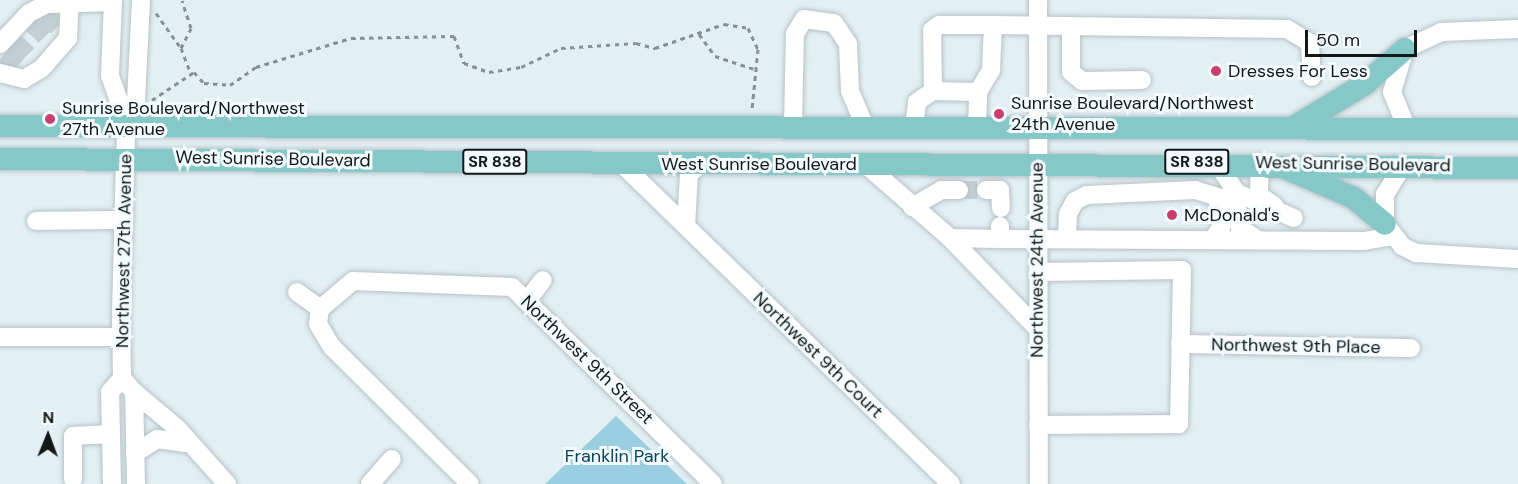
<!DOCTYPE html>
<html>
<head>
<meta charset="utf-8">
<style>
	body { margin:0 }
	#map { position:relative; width:1518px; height:484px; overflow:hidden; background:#e2eff3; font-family:"DM Sans",sans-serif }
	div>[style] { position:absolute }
	.green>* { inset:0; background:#9acee1 }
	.minor-tunnel>* { height:18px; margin-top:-9px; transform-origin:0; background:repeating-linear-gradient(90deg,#c3cfd2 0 18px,transparent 0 27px) }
	.path>* { height:3px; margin-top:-1.5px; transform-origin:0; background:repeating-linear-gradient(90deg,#879193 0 4.5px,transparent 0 9px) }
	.roads { filter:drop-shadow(0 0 2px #b6c2c6) drop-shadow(0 0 2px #b6c2c6) }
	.minor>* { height:18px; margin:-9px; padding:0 9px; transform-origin:9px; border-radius:9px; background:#fff }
	.major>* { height:22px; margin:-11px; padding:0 11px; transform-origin:11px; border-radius:11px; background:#86c8c8 }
	.dots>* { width:16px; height:16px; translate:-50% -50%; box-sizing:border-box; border:3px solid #f3fbfe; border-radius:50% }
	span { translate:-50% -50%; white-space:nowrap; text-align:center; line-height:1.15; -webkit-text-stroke:6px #f3fbfe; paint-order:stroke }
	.shield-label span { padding:2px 4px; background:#f3fbfe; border:2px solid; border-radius:4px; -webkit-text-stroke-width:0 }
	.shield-label { font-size:16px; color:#131819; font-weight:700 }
	.poi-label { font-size:18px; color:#131819 }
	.left { translate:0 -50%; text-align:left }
	.street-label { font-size:18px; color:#131819 }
	.park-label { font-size:18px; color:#054557 }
	.north { position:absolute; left:18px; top:406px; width:60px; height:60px; -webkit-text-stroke:4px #f3fbfe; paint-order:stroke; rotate:1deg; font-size:16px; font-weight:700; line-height:24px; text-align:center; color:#131819 }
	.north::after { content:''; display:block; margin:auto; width:21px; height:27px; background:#131819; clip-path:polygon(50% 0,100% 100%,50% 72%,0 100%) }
	.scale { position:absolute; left:1305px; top:30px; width:112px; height:27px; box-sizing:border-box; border:3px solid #131819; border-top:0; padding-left:8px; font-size:18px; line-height:21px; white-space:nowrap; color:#131819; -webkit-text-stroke:4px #f3fbfe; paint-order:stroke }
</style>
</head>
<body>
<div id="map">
	<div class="green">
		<div style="clip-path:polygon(616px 416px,687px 484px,545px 484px)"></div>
	</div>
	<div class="minor-tunnel">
		<div style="left:44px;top:15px;width:22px;rotate:43deg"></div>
		<div style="left:32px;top:24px;width:25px;rotate:43deg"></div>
		<div style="left:15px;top:42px;width:24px;rotate:45deg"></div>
		<div style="left:4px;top:54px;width:23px;rotate:43deg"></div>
		<div style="left:959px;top:190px;width:27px"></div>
	</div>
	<div class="path">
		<div style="left:156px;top:13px;width:43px;rotate:54.5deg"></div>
		<div style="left:181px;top:48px;width:28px;rotate:69deg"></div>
		<div style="left:699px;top:34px;width:27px;rotate:54deg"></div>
		<div style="left:715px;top:56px;width:44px;rotate:18.4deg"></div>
		<div style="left:181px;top:48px;width:22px;rotate:-63deg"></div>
		<div style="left:191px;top:28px;width:29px;rotate:-108deg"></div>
		<div style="left:152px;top:100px;width:50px;rotate:-33.7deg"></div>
		<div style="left:194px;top:72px;width:15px;rotate:48deg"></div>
		<div style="left:204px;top:83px;width:26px;rotate:4deg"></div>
		<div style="left:230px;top:85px;width:32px;rotate:-35deg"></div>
		<div style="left:256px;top:67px;width:99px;rotate:-17deg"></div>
		<div style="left:351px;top:38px;width:103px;rotate:-1.1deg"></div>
		<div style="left:454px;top:36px;width:29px;rotate:70deg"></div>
		<div style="left:464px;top:63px;width:27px;rotate:20deg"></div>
		<div style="left:489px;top:72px;width:32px;rotate:-9deg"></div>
		<div style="left:521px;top:67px;width:44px;rotate:-25.4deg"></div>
		<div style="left:561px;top:48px;width:75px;rotate:-3.8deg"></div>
		<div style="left:636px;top:43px;width:20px;rotate:15deg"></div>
		<div style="left:655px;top:48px;width:73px;rotate:-19.2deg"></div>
		<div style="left:724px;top:24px;width:24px;rotate:9deg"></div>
		<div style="left:748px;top:28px;width:23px;rotate:65deg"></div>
		<div style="left:758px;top:49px;width:60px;rotate:95.7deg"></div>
	</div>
	<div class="roads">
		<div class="minor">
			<div style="left:113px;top:0;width:76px;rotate:92.3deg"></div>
			<div style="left:110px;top:76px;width:50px;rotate:70.1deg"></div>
			<div style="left:1038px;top:0;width:484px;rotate:89.9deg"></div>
			<div style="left:1071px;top:26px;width:46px;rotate:90deg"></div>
			<div style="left:1071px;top:72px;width:14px;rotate:39deg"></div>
			<div style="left:1082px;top:81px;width:60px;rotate:-1deg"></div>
			<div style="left:0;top:44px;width:42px;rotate:-46.9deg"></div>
			<div style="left:29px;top:13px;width:20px;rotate:-27deg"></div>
			<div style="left:47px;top:4px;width:66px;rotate:-1.7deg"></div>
			<div style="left:0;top:73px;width:25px;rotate:14deg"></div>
			<div style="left:24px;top:79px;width:21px;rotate:-31deg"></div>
			<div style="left:42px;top:68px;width:40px;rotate:-49deg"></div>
			<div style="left:68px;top:38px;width:36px;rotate:-87deg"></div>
			<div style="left:978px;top:92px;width:45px;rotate:-178.7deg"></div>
			<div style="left:933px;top:91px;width:61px;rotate:-90.9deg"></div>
			<div style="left:932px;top:30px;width:9px;rotate:-36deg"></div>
			<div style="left:939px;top:25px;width:54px"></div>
			<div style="left:793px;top:126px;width:92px;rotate:-88.8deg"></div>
			<div style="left:795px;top:34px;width:17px;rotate:-59deg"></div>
			<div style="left:804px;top:19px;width:30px;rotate:8deg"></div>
			<div style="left:834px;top:23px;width:25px;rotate:56deg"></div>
			<div style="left:848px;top:44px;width:47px;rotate:87.6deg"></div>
			<div style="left:850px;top:91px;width:39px;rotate:67deg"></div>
			<div style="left:914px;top:127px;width:25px;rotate:-83deg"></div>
			<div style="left:917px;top:102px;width:19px;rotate:-35deg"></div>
			<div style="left:977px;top:128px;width:36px;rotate:-88deg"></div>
			<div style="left:978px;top:92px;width:26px;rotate:-59deg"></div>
			<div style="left:991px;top:70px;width:45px;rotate:-87.5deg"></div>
			<div style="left:993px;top:25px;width:294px;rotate:0.8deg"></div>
			<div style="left:1287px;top:29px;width:27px;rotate:31deg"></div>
			<div style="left:1310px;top:43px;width:34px;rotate:87deg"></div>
			<div style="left:1407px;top:129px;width:40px;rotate:-112deg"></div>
			<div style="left:1392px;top:92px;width:45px;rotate:-73.2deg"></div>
			<div style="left:1405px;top:49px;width:40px;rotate:-25deg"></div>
			<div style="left:1441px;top:32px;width:77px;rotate:-2.2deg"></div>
			<div style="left:1216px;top:162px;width:37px;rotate:56deg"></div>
			<div style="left:1237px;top:193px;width:62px;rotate:23.7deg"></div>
			<div style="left:1260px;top:163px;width:32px;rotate:92deg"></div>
			<div style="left:1259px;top:195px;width:19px;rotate:35deg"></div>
			<div style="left:622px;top:164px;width:459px;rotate:44.2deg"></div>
			<div style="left:865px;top:164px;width:113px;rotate:41deg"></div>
			<div style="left:950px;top:238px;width:127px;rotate:46deg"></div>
			<div style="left:1404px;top:164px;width:36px;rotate:122deg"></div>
			<div style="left:1385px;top:194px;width:30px;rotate:90deg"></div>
			<div style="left:1385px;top:224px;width:28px;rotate:52deg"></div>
			<div style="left:1402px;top:246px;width:16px;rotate:27deg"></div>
			<div style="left:1416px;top:253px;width:102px;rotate:3.4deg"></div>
			<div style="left:986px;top:190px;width:14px"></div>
			<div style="left:1000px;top:190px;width:18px;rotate:87deg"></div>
			<div style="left:912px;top:207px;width:34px;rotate:-30deg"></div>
			<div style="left:941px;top:190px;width:18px"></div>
			<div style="left:36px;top:221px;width:86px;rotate:-0.7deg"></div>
			<div style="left:686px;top:226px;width:52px;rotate:-86.7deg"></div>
			<div style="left:689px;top:174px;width:15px;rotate:-42deg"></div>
			<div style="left:950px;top:238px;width:50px;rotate:1.1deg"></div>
			<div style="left:1000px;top:239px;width:13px;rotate:-90deg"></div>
			<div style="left:1000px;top:239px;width:364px;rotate:0.3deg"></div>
			<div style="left:1364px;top:241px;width:27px;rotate:-10deg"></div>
			<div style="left:1067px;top:239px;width:25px;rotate:-88deg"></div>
			<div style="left:1068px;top:214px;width:15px;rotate:-62deg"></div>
			<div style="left:1075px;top:201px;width:13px;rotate:-27deg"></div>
			<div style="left:1087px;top:195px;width:108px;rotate:-2.7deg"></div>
			<div style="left:1195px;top:190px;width:37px;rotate:17deg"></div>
			<div style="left:1230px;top:201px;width:19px;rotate:54deg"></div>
			<div style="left:1241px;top:216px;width:12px;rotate:95deg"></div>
			<div style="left:1240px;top:228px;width:22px;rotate:34deg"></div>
			<div style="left:1213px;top:240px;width:17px;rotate:-59deg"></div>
			<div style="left:1222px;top:225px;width:27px;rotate:-100deg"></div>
			<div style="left:1038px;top:272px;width:144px;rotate:-0.8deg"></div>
			<div style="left:1182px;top:270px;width:154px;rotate:91.1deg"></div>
			<div style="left:1179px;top:424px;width:141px;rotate:179.6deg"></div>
			<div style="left:297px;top:292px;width:29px;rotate:36deg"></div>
			<div style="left:527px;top:301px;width:26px;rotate:-53deg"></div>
			<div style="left:320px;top:309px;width:43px;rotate:-40.3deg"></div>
			<div style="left:353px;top:281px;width:159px;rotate:2.2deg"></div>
			<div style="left:512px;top:287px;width:281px;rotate:44.4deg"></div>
			<div style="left:320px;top:309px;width:15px;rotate:98deg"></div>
			<div style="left:318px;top:324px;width:27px;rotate:59deg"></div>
			<div style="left:332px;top:347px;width:194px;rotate:44.8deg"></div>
			<div style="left:0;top:337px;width:121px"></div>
			<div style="left:1180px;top:344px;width:231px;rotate:1deg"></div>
			<div style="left:134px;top:392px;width:57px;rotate:40.1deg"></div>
			<div style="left:178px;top:429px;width:74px;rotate:48.3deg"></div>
			<div style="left:135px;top:453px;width:26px;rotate:-32deg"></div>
			<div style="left:157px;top:439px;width:29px;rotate:8deg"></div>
			<div style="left:73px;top:479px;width:43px;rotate:-90deg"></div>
			<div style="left:73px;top:436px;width:38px;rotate:-3deg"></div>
			<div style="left:112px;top:484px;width:92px;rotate:-91.2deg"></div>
			<div style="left:110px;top:392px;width:18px;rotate:-49deg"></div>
			<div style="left:136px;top:484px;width:92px;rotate:-91.2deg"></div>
			<div style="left:134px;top:392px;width:18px;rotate:-131deg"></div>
			<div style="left:122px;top:378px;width:64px;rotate:-90.9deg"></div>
			<div style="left:121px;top:314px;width:157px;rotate:-88.5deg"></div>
			<div style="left:125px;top:157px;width:34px;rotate:-87deg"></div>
			<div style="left:127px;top:123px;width:25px;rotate:-69deg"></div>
			<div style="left:136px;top:100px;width:100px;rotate:-87.1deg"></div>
			<div style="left:370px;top:484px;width:33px;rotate:-49deg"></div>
		</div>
		<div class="major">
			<div style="left:0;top:126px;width:1518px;rotate:0.11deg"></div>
			<div style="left:1294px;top:127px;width:83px;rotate:-31.2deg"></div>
			<div style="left:1365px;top:84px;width:53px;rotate:-41.2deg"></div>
			<div style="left:0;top:159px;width:1518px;rotate:0.34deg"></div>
			<div style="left:1287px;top:169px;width:73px;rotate:23.4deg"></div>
			<div style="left:1354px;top:198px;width:40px;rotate:40deg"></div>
		</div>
	</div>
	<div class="dots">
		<div style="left:1216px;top:71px;background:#ca3d6d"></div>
		<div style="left:999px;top:114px;background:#ca3d6d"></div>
		<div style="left:50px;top:119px;background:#ca3d6d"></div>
		<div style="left:1172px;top:215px;background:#ca3d6d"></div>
	</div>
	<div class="shield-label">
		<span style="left:495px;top:162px">SR 838</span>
		<span style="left:1197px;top:162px">SR 838</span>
	</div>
	<div class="poi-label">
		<span class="left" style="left:1228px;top:71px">Dresses For Less</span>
		<span class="left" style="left:1011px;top:114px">Sunrise Boulevard/Northwest<br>24th Avenue</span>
		<span class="left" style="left:62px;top:119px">Sunrise Boulevard/Northwest<br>27th Avenue</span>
		<span class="left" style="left:1184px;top:215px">McDonald's</span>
	</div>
	<div class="street-label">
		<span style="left:273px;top:159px;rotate:1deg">West Sunrise Boulevard</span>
		<span style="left:759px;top:164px">West Sunrise Boulevard</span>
		<span style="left:1353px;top:164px;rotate:1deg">West Sunrise Boulevard</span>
		<span style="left:124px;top:251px;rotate:-89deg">Northwest 27th Avenue</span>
		<span style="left:1037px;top:260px;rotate:-90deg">Northwest 24th Avenue</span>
		<span style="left:1296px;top:346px;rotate:1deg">Northwest 9th Place</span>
		<span style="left:818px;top:355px;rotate:44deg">Northwest 9th Court</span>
		<span style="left:587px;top:360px;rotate:44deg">Northwest 9th Street</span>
	</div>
	<div class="park-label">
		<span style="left:617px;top:456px">Franklin Park</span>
	</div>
	<div class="north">N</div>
	<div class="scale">50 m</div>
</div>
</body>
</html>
